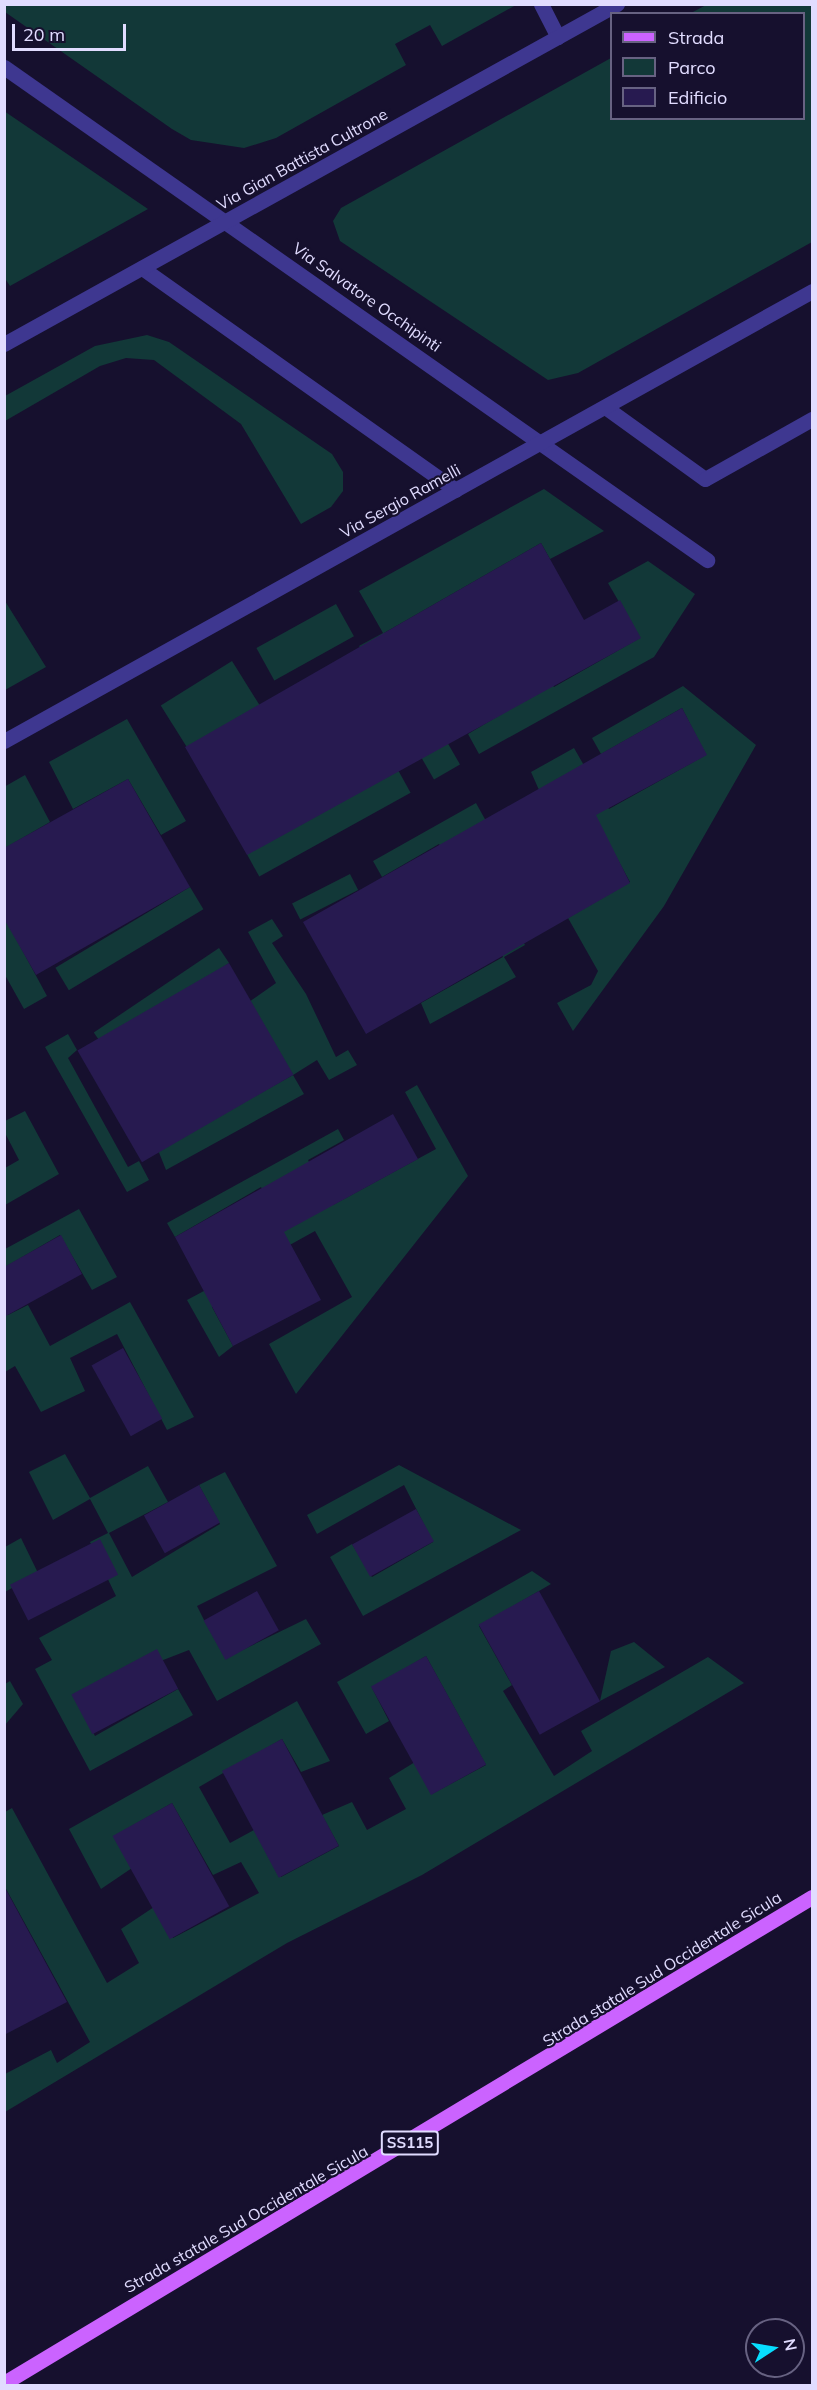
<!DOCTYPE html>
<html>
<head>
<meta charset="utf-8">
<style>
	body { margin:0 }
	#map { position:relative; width:817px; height:2390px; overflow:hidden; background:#16102e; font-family:Mulish,sans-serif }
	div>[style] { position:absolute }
	.green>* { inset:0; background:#123838; transform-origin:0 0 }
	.building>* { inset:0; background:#271a50; transform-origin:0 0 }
	.service>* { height:15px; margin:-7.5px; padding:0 7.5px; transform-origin:7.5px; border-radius:7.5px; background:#3e3790 }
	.minor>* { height:15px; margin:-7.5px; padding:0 7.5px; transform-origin:7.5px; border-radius:7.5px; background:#3e3790 }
	.primary>* { height:15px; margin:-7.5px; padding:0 7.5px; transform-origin:7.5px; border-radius:7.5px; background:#cb63ff }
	span { translate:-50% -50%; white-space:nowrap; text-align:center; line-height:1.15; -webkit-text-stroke:4.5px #16102e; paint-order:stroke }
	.shield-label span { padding:2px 4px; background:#16102e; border:2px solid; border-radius:4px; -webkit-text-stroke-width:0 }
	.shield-label { font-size:15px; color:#e1dcff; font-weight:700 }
	.street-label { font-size:16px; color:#e1dcff }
	.frame { position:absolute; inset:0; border:6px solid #e1dcff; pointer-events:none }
	.legend { position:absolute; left:610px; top:12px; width:195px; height:108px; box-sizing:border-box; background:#16102e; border:2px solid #676282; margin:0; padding:8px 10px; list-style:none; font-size:18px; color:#e1dcff }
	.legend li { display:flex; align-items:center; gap:12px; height:30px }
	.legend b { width:30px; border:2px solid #676282 }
	.north { position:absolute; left:745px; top:2318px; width:60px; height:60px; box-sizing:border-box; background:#16102e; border:2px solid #676282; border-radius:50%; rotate:78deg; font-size:16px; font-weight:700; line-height:24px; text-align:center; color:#e1dcff }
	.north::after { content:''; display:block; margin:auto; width:21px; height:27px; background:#08ddff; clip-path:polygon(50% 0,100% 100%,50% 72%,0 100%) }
	.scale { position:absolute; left:12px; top:24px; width:114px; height:27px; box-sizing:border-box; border:3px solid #e1dcff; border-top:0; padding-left:8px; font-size:18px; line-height:21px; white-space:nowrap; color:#e1dcff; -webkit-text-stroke:4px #16102e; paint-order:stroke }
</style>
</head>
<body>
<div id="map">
	<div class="green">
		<div style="clip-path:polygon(5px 4px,515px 4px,516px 5px,442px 46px,430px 25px,395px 44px,406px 65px,276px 138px,244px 148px,191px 140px,172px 129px,5px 12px)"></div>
		<div style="clip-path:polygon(708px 4px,812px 5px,812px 242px,578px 373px,548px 380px,340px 241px,333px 221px,341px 208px,611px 58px,612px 118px,804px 118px,804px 14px,691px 13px)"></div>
		<div style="clip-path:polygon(4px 111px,148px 209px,10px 286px,4px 277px)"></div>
		<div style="clip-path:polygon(147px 335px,169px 342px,332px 454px,343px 472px,343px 491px,331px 507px,301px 524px,241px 424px,154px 360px,126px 358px,100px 366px,5px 421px,5px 396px,95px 346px)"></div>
		<div style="clip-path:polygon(544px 489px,604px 531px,550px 559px,541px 543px,384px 633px,416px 691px,392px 705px,359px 646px,383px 633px,359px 591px)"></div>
		<div style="clip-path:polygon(648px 561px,695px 594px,654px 657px,479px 754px,468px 734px,527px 699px,532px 649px,554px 687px,640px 638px,608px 583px)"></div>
		<div style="clip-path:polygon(5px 601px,46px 667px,5px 690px,4px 690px)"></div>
		<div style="left:336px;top:604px;width:37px;height:91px;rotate:61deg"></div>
		<div style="left:232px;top:661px;width:52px;height:84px;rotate:58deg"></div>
		<div style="clip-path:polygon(683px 686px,756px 745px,664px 906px,573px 1031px,557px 1003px,591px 985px,598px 971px,568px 918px,630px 882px,570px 772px,539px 790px,531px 772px,574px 748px,609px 809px,706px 755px,682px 708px,601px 754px,592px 738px)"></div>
		<div style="left:428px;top:709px;width:64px;height:30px;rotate:60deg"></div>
		<div style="clip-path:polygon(127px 719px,186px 821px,161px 835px,128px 779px,73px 809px,49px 762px)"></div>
		<div style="left:398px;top:770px;width:26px;height:173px;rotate:61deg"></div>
		<div style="clip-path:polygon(25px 775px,50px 822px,5px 848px,4px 787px)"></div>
		<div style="clip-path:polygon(476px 803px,486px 821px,502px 904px,525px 945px,504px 957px,516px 977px,430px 1024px,421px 1003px,503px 957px,439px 844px,382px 877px,373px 861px)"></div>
		<div style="left:350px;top:874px;width:18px;height:65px;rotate:63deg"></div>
		<div style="left:190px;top:887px;width:26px;height:157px;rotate:59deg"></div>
		<div style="clip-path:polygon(44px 901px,14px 935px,47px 996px,24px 1009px,5px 975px,4px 923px)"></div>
		<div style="clip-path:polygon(272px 919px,283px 936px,272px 943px,306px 994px,336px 1057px,348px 1050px,357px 1065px,329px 1080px,317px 1060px,293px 1075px,304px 1094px,166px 1170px,158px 1150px,293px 1075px,249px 1002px,276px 983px,248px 932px)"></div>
		<div style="left:219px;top:948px;width:18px;height:151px;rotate:56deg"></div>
		<div style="clip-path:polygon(68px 1034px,77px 1050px,68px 1058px,128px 1167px,139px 1161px,149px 1180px,127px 1192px,45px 1047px)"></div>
		<div style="clip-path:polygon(417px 1085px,468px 1176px,296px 1394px,269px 1344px,352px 1297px,315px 1231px,248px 1268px,257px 1281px,212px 1307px,233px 1346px,219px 1357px,187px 1300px,247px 1268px,282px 1228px,261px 1187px,175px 1237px,167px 1223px,338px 1129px,344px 1140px,308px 1160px,333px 1205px,436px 1149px,405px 1092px)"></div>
		<div style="clip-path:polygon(25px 1111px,59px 1174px,5px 1205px,5px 1168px,19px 1160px,5px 1133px,5px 1121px)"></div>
		<div style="clip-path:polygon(79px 1209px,117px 1277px,92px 1290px,60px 1235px,5px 1267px,5px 1249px)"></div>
		<div style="clip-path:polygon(130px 1302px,194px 1417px,167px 1430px,117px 1334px,70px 1358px,85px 1391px,41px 1412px,15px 1366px,5px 1372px,4px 1310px,8px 1315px,28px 1305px,50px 1346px)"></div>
		<div style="clip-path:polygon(65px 1454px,90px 1498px,148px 1466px,168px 1502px,109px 1533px,132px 1577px,220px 1524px,199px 1485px,225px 1472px,277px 1566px,197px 1606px,205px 1622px,226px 1658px,306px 1619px,321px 1644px,217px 1701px,189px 1650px,73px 1695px,95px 1736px,178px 1689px,193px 1715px,90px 1771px,35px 1669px,52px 1660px,39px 1638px,116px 1596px,90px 1542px,108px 1533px,90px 1499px,53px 1520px,29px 1472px)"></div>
		<div style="clip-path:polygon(399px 1465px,521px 1530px,363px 1616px,330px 1557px,352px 1544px,372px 1577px,433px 1542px,404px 1485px,317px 1534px,307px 1515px)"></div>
		<div style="clip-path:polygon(21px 1538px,38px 1573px,5px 1592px,5px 1547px)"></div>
		<div style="clip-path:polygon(532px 1571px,551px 1584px,479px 1626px,512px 1685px,503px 1691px,554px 1776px,592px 1751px,581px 1731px,708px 1657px,744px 1683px,422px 1875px,287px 1943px,5px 2112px,5px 2074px,51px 2050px,57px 2063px,90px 2042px,5px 1887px,5px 1812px,12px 1808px,107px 1983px,139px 1963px,121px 1929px,154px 1907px,173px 1938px,259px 1893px,241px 1862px,213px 1875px,172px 1803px,114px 1836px,132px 1868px,101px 1889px,69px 1829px,297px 1701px,330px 1761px,301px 1772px,282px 1739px,199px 1787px,230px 1843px,254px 1830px,281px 1877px,339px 1846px,322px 1815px,352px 1802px,367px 1830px,406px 1809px,389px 1778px,415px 1762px,432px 1794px,486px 1765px,426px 1656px,372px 1688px,389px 1721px,366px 1734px,337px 1682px)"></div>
		<div style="clip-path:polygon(634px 1642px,665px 1667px,600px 1701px,611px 1651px)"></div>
		<div style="clip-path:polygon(10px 1681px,23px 1704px,5px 1725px,5px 1684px)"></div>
	</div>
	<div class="building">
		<div style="clip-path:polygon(541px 543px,584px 620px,620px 600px,641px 638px,247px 855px,185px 747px)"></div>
		<div style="clip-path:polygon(682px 708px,707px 755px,596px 815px,630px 883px,366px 1034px,303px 922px)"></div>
		<div style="clip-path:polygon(128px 779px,190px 887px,36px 975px,4px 919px,4px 848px)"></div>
		<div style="left:229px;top:963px;width:129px;height:175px;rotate:60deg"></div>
		<div style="clip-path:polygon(393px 1114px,418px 1159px,284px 1232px,321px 1300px,233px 1346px,175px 1237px)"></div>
		<div style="clip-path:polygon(61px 1235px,82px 1274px,4px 1317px,4px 1267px)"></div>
		<div style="left:123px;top:1348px;width:81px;height:36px;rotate:61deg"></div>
		<div style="left:199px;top:1485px;width:43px;height:63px;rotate:61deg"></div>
		<div style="left:416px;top:1509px;width:37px;height:73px;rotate:61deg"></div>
		<div style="left:100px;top:1539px;width:40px;height:101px;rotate:63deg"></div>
		<div style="left:257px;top:1591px;width:45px;height:61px;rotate:61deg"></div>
		<div style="left:539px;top:1591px;width:126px;height:69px;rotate:61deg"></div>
		<div style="left:157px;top:1649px;width:45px;height:97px;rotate:62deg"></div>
		<div style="left:426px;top:1656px;width:124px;height:63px;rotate:61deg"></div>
		<div style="left:282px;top:1739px;width:121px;height:68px;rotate:62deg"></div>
		<div style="left:172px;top:1803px;width:118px;height:68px;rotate:61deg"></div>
		<div style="clip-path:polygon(4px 1886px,67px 2002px,4px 2035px)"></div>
	</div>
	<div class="service">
		<div style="left:541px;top:4px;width:37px;rotate:63deg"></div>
		<div style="left:142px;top:268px;width:384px;rotate:35.3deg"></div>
	</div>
	<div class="minor">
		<div style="left:4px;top:67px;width:859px;rotate:35.04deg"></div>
		<div style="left:4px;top:344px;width:701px;rotate:-29.01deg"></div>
		<div style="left:605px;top:407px;width:123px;rotate:35.8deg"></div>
		<div style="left:705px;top:479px;width:123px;rotate:-29.3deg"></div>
		<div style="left:4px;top:741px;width:925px;rotate:-29.11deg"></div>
	</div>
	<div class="primary">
		<div style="left:4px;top:2383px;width:943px;rotate:-31.03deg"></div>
	</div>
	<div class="shield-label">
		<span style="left:410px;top:2143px">SS115</span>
	</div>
	<div class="street-label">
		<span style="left:302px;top:159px;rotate:-29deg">Via Gian Battista Cultrone</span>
		<span style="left:367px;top:297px;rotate:35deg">Via Salvatore Occhipinti</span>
		<span style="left:400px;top:501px;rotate:-29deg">Via Sergio Ramelli</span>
		<span style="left:662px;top:1969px;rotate:-32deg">Strada statale Sud Occidentale Sicula</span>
		<span style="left:246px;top:2219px;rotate:-30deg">Strada statale Sud Occidentale Sicula</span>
	</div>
	<div class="frame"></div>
	<ul class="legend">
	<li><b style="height:8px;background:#cb63ff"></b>Strada</li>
	<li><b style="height:16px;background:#123838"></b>Parco</li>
	<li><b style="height:16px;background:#271a50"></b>Edificio</li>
	</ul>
	<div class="north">N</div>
	<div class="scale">20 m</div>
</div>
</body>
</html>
